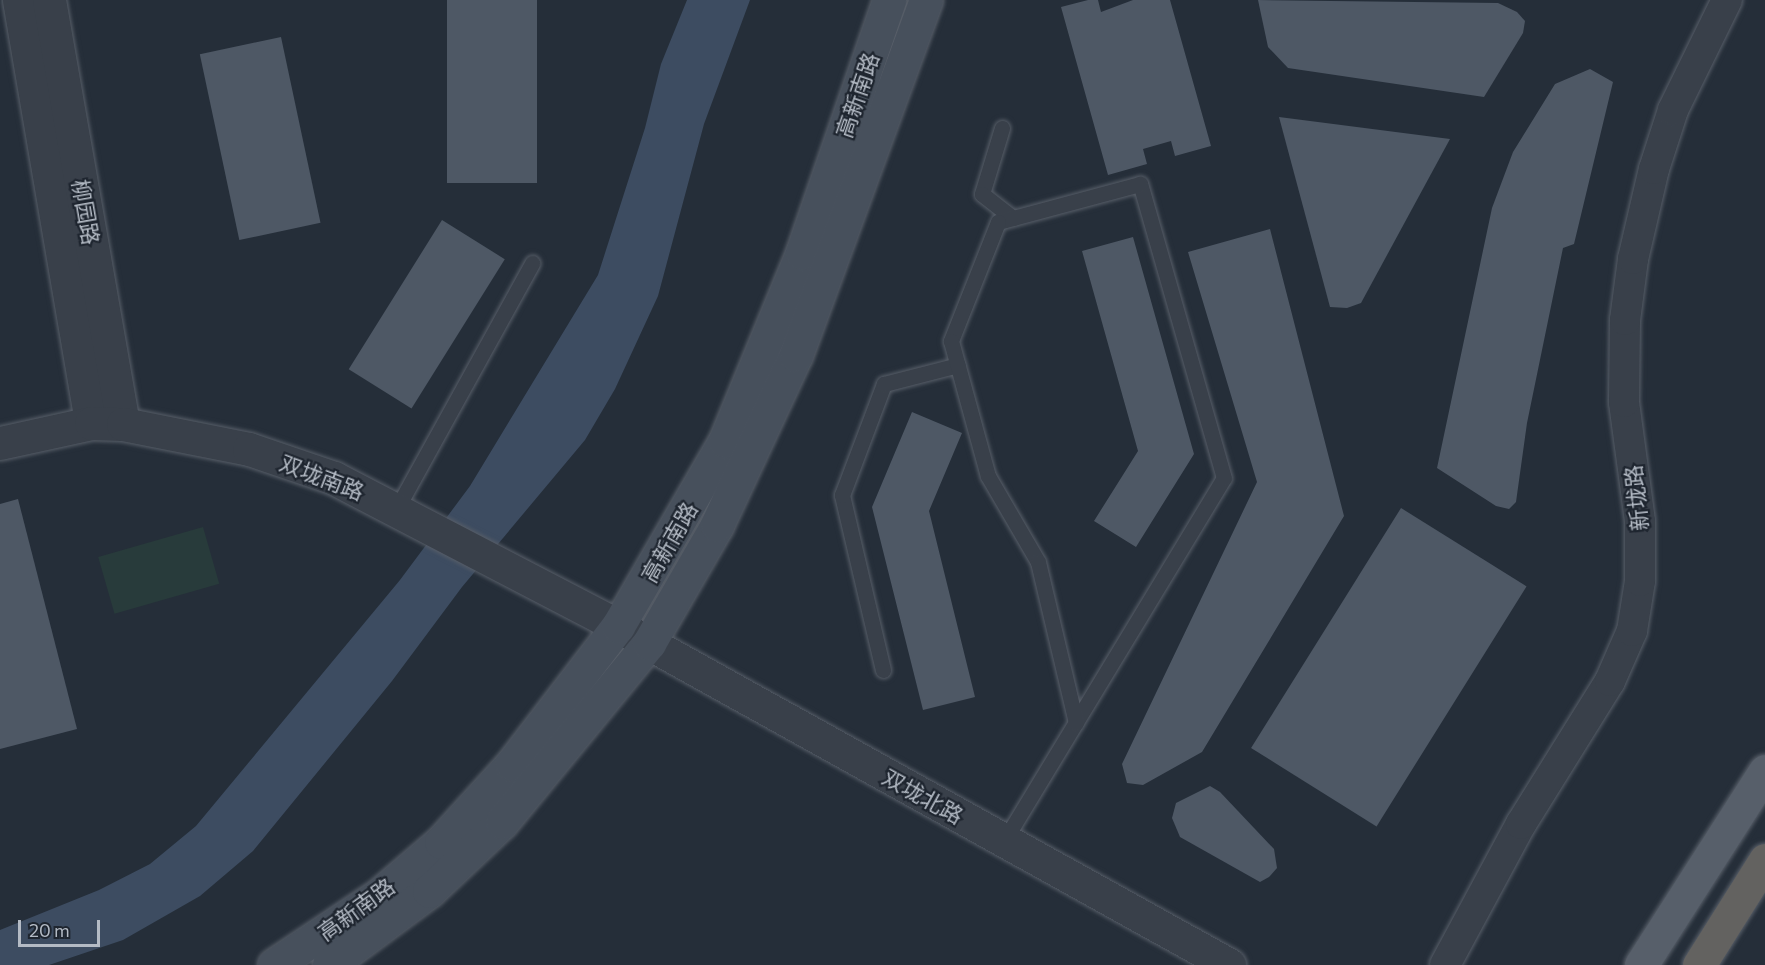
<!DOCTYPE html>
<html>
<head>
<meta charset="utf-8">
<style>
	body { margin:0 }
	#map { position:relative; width:1765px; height:965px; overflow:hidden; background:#252e39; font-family:Commissioner,"Noto Sans SC",sans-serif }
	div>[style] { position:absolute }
	.green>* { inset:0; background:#283b3b; transform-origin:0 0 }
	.water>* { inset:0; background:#3d4c61 }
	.building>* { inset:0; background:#4e5865; transform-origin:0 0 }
	.roads { filter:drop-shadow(0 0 2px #575e68) drop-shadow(0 0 2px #575e68) }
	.service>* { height:15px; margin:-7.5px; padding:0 7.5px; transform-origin:7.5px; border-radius:7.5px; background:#39404a }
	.minor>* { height:30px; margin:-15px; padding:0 15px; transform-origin:15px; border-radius:15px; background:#39404a }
	.tertiary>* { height:33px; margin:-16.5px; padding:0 16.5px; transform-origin:16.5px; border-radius:16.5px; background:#39404a }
	.secondary>* { height:33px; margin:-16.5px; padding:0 16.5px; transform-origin:16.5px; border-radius:16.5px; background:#47505c }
	.primary>* { height:33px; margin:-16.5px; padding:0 16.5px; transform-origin:16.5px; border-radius:16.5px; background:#575f6a }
	.trunk>* { height:33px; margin:-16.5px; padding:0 16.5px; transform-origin:16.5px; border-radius:16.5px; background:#636260 }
	span { translate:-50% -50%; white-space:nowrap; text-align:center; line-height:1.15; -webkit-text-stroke:4.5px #1e252f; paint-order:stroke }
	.street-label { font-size:22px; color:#b4bbc5 }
	.scale { position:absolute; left:18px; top:920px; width:82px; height:27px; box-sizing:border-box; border:3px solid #b4bbc5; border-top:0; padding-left:8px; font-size:18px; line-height:21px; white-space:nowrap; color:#b4bbc5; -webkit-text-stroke:4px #1e252f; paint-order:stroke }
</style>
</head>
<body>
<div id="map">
	<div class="green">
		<div style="left:203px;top:527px;width:59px;height:109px;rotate:74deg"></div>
	</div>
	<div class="water">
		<div style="clip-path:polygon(687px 0,750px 0,704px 124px,658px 296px,615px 389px,585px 440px,462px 587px,392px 681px,253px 851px,200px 896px,123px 940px,49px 965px,0 965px,0 930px,99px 890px,150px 864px,196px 826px,400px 580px,470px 486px,598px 275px,645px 128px,661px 64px)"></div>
	</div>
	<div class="building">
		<div style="left:447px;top:0;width:90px;height:183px"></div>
		<div style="clip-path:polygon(1088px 0,1098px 0,1101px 12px,1133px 0,1170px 0,1211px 146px,1175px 156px,1171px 141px,1143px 149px,1147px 164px,1108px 175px,1061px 7px)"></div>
		<div style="clip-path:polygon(1258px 0,1498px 3px,1517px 12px,1525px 21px,1523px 33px,1484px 97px,1288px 68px,1268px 47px)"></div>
		<div style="left:281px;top:37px;width:190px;height:83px;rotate:78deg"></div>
		<div style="clip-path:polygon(1590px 69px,1613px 82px,1574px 244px,1563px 248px,1527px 423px,1516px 502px,1509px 509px,1496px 506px,1437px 468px,1492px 208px,1513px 152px,1555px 84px)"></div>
		<div style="clip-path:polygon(1279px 117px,1450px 139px,1361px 303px,1347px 308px,1330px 307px)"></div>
		<div style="left:442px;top:220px;width:74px;height:176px;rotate:32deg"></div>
		<div style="clip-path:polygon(1270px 229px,1344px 516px,1202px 752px,1143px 785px,1127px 783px,1122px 764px,1257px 482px,1188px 252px)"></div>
		<div style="clip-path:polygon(1133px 237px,1194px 454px,1136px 547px,1094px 521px,1138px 451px,1082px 251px)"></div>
		<div style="clip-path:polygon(912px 412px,962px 433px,929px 511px,975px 697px,923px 710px,872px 507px)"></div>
		<div style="clip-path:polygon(18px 499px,77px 729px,0 749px,0 504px)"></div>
		<div style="left:1401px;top:508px;width:148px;height:283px;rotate:32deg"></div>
		<div style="clip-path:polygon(1210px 786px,1220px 792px,1274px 849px,1277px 868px,1269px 877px,1260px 882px,1180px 837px,1172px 818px,1176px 803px)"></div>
	</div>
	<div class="roads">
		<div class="service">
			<div style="left:1002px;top:128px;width:69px;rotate:106.9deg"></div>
			<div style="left:982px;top:194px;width:39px;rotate:38deg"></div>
			<div style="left:397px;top:508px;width:280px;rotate:-61.1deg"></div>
			<div style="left:883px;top:670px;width:180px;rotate:-103.2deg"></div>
			<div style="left:842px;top:495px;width:119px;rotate:-69.3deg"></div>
			<div style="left:884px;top:384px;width:76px;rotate:-14.4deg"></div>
			<div style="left:1004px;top:841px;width:424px;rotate:-58.8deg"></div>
			<div style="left:1224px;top:478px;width:306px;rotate:-105.9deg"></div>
			<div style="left:1140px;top:184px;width:147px;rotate:165deg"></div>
			<div style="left:998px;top:222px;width:128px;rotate:111.6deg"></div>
			<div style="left:951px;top:341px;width:140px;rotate:74.7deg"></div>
			<div style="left:988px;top:476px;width:99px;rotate:59.8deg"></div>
			<div style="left:1038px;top:562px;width:165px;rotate:76.7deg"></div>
		</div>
		<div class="minor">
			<div style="left:1445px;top:965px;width:160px;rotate:-61.7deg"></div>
			<div style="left:1521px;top:824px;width:168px;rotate:-58.1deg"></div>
			<div style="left:1610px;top:681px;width:55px;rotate:-66.3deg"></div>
			<div style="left:1632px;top:631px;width:51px;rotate:-80.9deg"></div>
			<div style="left:1640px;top:581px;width:60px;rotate:-90deg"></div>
			<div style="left:1640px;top:521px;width:120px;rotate:-97.7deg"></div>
			<div style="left:1624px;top:402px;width:82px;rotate:-89.3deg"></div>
			<div style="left:1625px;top:320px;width:62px;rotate:-82.5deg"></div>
			<div style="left:1633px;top:259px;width:92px;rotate:-76.9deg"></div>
			<div style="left:1654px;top:169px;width:62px;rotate:-72.1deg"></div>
			<div style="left:1673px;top:110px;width:123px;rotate:-63.9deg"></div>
		</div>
		<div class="tertiary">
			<div style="left:19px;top:0;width:429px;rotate:80.3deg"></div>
			<div style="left:49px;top:0;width:430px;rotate:80.1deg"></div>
			<div style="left:0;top:443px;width:93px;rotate:-12.4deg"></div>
			<div style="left:91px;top:423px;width:32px;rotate:2deg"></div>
			<div style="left:123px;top:424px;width:128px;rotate:11.2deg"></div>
			<div style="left:249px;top:449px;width:90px;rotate:18.8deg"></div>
			<div style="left:334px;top:478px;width:320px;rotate:27.5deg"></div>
			<div style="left:618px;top:626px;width:699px;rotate:29.02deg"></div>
		</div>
		<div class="secondary">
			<div style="left:274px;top:965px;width:125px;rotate:-33.6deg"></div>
			<div style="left:378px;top:896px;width:83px;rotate:-40.6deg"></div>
			<div style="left:441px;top:842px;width:105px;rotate:-47.7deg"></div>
			<div style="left:512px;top:764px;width:174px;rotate:-52.5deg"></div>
			<div style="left:618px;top:626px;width:214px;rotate:-60deg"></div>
			<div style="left:725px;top:441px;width:203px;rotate:-67.7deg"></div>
			<div style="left:802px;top:253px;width:268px;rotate:-71deg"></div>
			<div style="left:329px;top:965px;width:124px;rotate:-36.5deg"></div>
			<div style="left:429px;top:891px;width:100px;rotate:-43.4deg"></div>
			<div style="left:502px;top:822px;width:232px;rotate:-50.6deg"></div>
			<div style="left:649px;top:643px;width:136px;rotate:-60deg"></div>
			<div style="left:717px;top:525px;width:187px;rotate:-65.1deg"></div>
			<div style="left:796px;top:355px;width:378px;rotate:-69.9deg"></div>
		</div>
		<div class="primary">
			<div style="left:1641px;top:965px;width:230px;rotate:-57.4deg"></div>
		</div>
		<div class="trunk">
			<div style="left:1699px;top:965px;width:124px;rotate:-57.8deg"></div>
		</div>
	</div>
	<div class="street-label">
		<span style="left:857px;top:95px;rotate:-71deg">高新南路</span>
		<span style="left:86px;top:212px;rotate:80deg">柳园路</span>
		<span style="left:322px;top:477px;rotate:21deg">双垅南路</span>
		<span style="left:1636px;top:498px;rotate:-96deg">新垅路</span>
		<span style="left:669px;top:542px;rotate:-60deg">高新南路</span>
		<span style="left:923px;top:796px;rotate:29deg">双垅北路</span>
		<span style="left:356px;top:909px;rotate:-36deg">高新南路</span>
	</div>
	<div class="scale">20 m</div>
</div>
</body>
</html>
